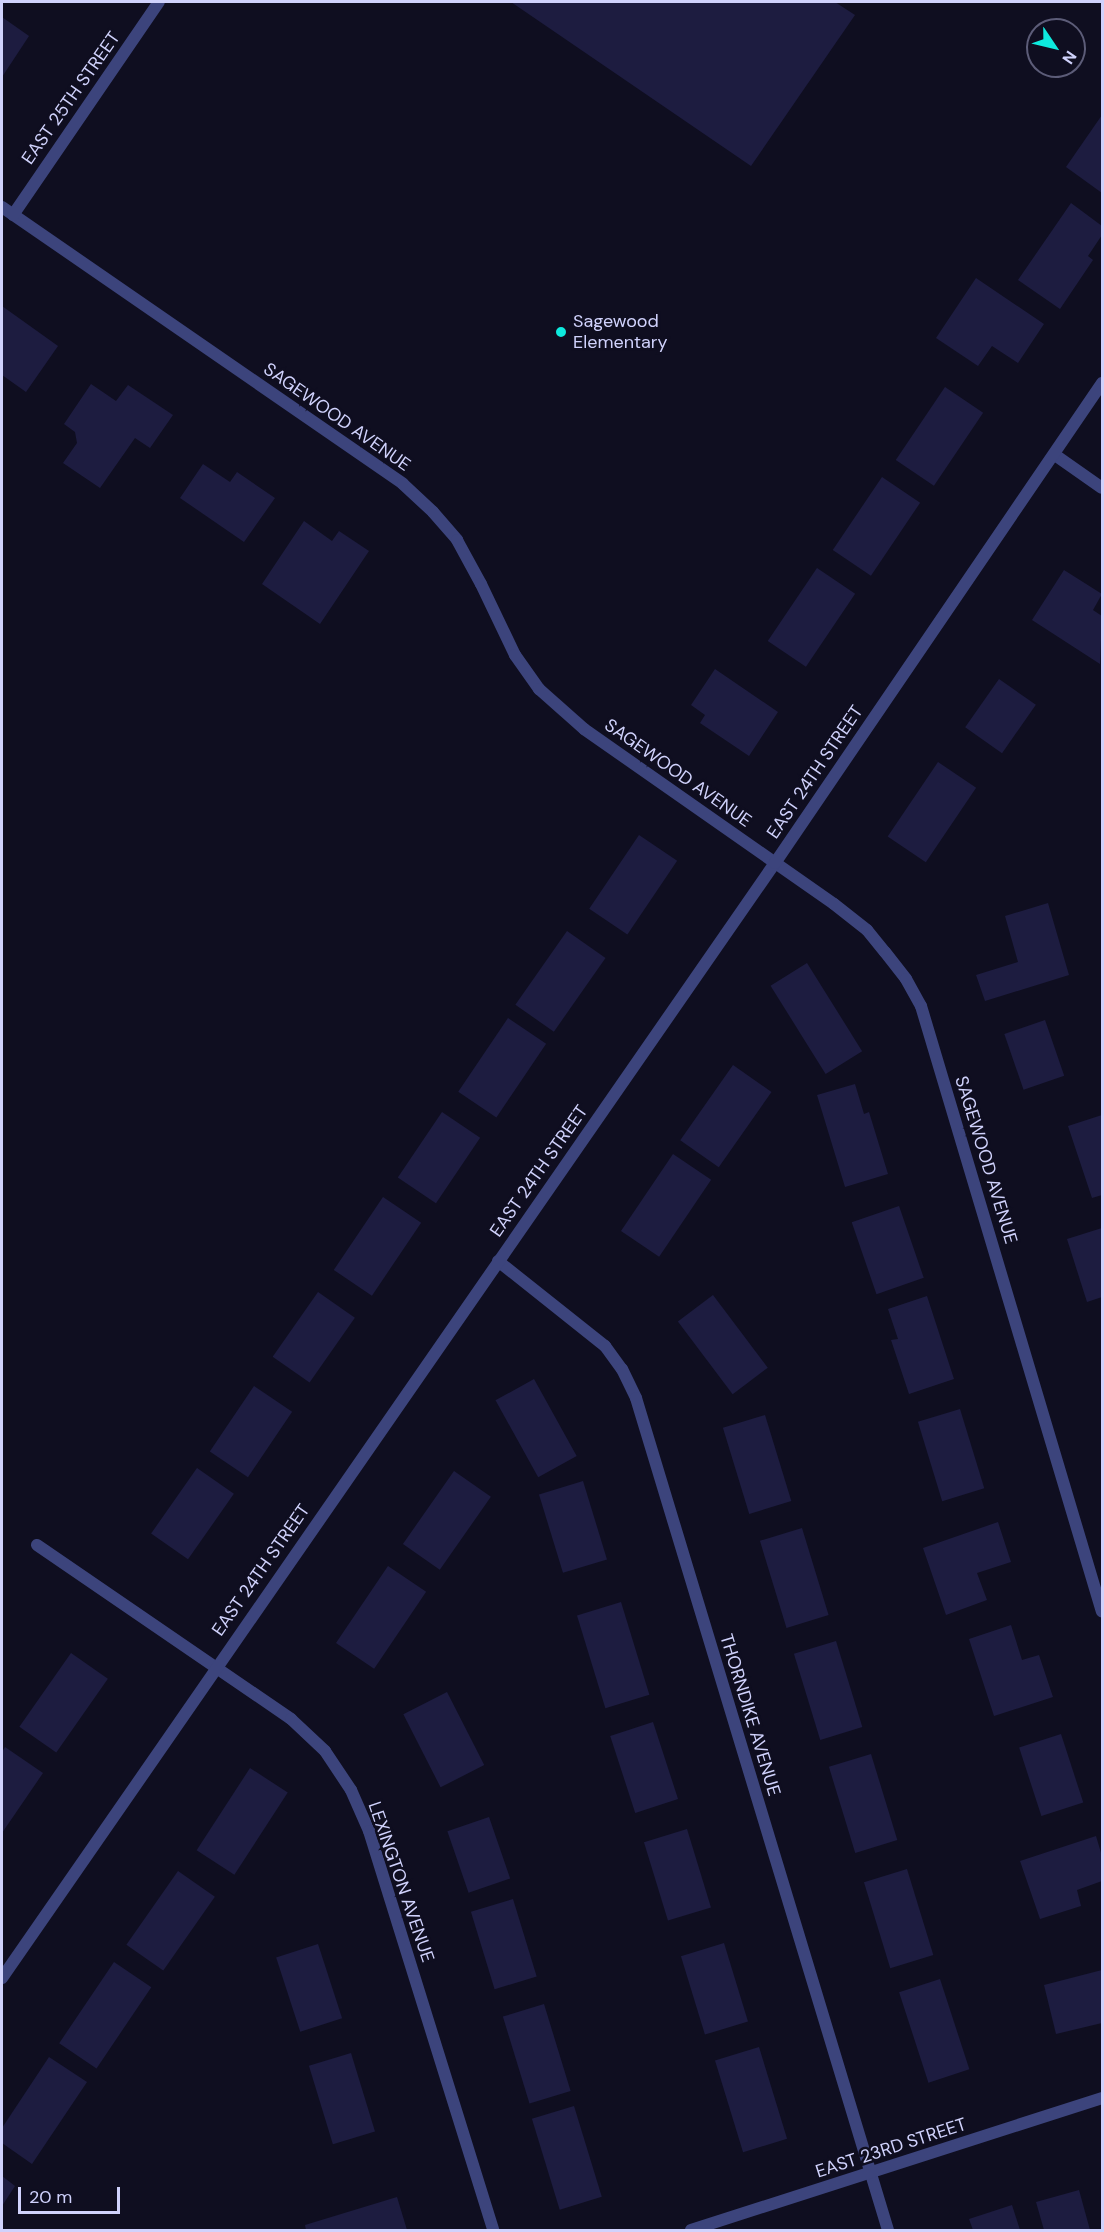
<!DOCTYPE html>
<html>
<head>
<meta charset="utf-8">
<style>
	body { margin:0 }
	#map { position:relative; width:1104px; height:2232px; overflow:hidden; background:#0f0e20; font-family:"DM Sans",sans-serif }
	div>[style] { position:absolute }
	.building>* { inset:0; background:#1d1c40; transform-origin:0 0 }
	.street>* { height:12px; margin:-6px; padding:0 6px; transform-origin:6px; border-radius:6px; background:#3c447c }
	.dots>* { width:16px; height:16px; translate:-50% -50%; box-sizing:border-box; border:3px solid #0f0e20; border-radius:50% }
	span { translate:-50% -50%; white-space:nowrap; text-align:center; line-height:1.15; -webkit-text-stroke:5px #0f0e20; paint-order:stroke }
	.street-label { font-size:18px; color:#d0d2fc }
	.poi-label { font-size:18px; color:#d0d2fc }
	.left { translate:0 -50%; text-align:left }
	.frame { position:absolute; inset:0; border:3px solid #d0d2fc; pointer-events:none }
	.north { position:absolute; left:1026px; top:18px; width:60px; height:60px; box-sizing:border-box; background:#0f0e20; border:2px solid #5c5c78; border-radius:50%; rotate:125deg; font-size:16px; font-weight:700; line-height:24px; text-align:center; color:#d0d2fc }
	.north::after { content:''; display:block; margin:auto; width:21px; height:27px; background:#0eeade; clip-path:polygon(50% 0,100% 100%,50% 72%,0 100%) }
	.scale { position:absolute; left:18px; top:2187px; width:102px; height:27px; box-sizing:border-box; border:3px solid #d0d2fc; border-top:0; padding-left:8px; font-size:18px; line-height:21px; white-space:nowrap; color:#d0d2fc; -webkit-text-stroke:4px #0f0e20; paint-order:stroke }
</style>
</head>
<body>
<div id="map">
	<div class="building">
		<div style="clip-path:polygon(511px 2px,835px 2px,855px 15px,751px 166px)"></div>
		<div style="clip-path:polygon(2px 17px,29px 36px,2px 77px)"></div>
		<div style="clip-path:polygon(1102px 115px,1102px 193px,1066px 167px)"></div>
		<div style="clip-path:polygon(1071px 203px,1102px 226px,1102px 235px,1088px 256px,1093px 260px,1060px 309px,1018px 280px)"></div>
		<div style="clip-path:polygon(976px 278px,1044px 324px,1018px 363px,992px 346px,978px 366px,936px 338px)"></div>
		<div style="clip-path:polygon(2px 306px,58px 346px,26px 392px,2px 375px)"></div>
		<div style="clip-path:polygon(91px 384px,116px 401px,128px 385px,173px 415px,150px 448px,135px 438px,100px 488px,63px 463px,77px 443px,75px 432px,64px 424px)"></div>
		<div style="left:945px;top:387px;width:46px;height:88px;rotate:34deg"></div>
		<div style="clip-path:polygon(203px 464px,230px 482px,237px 472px,275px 498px,244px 542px,180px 498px)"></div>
		<div style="left:882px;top:477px;width:46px;height:88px;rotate:34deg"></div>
		<div style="clip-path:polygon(304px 521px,332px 541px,339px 531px,369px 551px,320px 624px,262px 584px)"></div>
		<div style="left:817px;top:568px;width:46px;height:88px;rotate:34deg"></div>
		<div style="clip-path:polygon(1064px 570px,1102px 594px,1093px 610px,1102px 616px,1100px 664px,1032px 620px)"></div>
		<div style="clip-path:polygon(715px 669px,778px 712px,749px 756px,700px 723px,705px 715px,691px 705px)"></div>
		<div style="left:999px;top:679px;width:45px;height:59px;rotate:35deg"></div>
		<div style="left:938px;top:762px;width:46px;height:90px;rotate:34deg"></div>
		<div style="left:639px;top:835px;width:46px;height:89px;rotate:34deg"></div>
		<div style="clip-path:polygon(1048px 903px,1069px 975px,985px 1001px,976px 975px,1018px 962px,1005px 916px)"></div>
		<div style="left:567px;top:931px;width:47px;height:90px;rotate:35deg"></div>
		<div style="left:807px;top:963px;width:104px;height:43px;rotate:58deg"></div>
		<div style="left:508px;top:1018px;width:46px;height:89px;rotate:34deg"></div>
		<div style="left:1045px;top:1020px;width:59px;height:43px;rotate:71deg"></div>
		<div style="left:733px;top:1065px;width:47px;height:92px;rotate:35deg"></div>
		<div style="clip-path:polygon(855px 1084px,864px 1114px,869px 1112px,888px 1174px,845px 1187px,817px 1095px)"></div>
		<div style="left:442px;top:1112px;width:46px;height:79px;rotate:34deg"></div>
		<div style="clip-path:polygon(1102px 1115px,1102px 1195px,1092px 1198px,1068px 1126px)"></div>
		<div style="left:673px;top:1154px;width:46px;height:93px;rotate:34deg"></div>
		<div style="left:383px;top:1197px;width:46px;height:88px;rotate:34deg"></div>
		<div style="left:899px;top:1206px;width:76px;height:50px;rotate:71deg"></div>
		<div style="clip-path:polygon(1102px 1228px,1102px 1297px,1087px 1302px,1067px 1239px)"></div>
		<div style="left:318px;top:1292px;width:45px;height:79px;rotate:35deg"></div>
		<div style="left:713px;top:1295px;width:91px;height:44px;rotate:53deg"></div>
		<div style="clip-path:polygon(927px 1296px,954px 1379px,909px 1394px,891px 1340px,898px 1339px,888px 1309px)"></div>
		<div style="left:534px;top:1379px;width:88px;height:44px;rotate:61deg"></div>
		<div style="left:254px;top:1386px;width:46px;height:79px;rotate:34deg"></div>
		<div style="left:960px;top:1409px;width:83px;height:44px;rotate:73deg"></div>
		<div style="left:765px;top:1415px;width:90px;height:44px;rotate:73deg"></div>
		<div style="left:197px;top:1468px;width:45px;height:80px;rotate:35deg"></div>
		<div style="left:454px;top:1471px;width:45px;height:89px;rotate:35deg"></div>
		<div style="left:583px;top:1481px;width:82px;height:46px;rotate:73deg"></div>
		<div style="clip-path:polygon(998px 1522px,1011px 1562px,977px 1573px,987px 1600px,946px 1615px,923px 1548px)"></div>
		<div style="left:802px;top:1528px;width:91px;height:44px;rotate:73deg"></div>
		<div style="left:388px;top:1566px;width:46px;height:93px;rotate:34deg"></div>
		<div style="left:621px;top:1602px;width:97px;height:46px;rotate:73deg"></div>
		<div style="clip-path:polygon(1011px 1625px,1022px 1660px,1039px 1655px,1053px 1697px,994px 1716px,969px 1639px)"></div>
		<div style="left:836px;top:1641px;width:90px;height:44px;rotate:73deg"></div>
		<div style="left:71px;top:1653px;width:45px;height:90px;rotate:35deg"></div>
		<div style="left:447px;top:1692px;width:82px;height:49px;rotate:63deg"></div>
		<div style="left:653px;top:1722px;width:81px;height:45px;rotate:72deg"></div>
		<div style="left:1061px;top:1734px;width:72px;height:44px;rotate:72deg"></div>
		<div style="clip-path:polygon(5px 1747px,43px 1773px,2px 1833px,2px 1752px)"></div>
		<div style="left:871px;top:1754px;width:90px;height:44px;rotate:73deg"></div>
		<div style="left:250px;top:1768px;width:45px;height:98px;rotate:33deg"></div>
		<div style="left:489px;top:1817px;width:65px;height:44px;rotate:71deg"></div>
		<div style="left:687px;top:1829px;width:82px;height:45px;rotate:73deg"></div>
		<div style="clip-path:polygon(1096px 1836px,1102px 1856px,1102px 1881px,1077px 1890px,1081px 1906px,1040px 1919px,1020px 1861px)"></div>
		<div style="left:907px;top:1869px;width:90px;height:45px;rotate:73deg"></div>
		<div style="left:178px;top:1871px;width:45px;height:90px;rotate:35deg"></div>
		<div style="left:513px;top:1899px;width:81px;height:44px;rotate:73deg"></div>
		<div style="left:724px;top:1943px;width:82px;height:45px;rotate:73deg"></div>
		<div style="left:318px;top:1944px;width:78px;height:44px;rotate:72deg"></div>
		<div style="left:114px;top:1962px;width:45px;height:98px;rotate:34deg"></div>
		<div style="clip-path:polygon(1102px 1970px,1102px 2023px,1056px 2034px,1044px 1985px)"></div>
		<div style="left:940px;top:1979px;width:95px;height:43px;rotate:72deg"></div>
		<div style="left:544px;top:2004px;width:91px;height:43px;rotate:73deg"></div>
		<div style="left:759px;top:2047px;width:96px;height:46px;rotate:73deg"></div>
		<div style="left:351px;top:2053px;width:82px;height:44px;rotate:73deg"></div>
		<div style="clip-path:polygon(49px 2057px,87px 2082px,32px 2164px,2px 2143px,2px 2128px)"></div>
		<div style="left:574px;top:2106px;width:95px;height:44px;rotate:73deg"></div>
		<div style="clip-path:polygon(2px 2176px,15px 2186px,2px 2206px)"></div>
		<div style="clip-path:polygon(1079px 2190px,1090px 2230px,1044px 2230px,1036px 2202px)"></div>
		<div style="clip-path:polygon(397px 2197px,407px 2230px,306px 2230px,305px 2225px)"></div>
		<div style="clip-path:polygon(1012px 2205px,1020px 2230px,973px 2230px,969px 2219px)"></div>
	</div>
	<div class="street">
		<div style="left:2px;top:207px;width:487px;rotate:34.6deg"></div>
		<div style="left:403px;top:484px;width:41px;rotate:43deg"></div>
		<div style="left:433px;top:512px;width:37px;rotate:49deg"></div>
		<div style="left:457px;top:540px;width:50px;rotate:61.4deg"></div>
		<div style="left:481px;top:584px;width:79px;rotate:64.4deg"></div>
		<div style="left:515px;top:655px;width:42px;rotate:54.8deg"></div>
		<div style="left:539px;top:689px;width:60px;rotate:41.6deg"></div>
		<div style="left:584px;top:729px;width:305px;rotate:35deg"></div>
		<div style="left:834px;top:904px;width:42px;rotate:38.2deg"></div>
		<div style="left:867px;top:930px;width:28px;rotate:51deg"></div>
		<div style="left:885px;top:952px;width:34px;rotate:52deg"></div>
		<div style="left:906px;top:979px;width:31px;rotate:61deg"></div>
		<div style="left:921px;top:1006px;width:632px;rotate:73.37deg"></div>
		<div style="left:13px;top:215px;width:258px;rotate:-55.6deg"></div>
		<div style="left:1055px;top:455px;width:57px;rotate:35.1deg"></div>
		<div style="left:498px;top:1261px;width:137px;rotate:38.5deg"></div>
		<div style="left:605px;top:1346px;width:29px;rotate:54deg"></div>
		<div style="left:622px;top:1369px;width:32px;rotate:64deg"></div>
		<div style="left:636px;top:1398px;width:869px;rotate:73.15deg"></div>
		<div style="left:37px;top:1545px;width:308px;rotate:34.4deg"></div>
		<div style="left:291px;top:1719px;width:47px;rotate:43.3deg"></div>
		<div style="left:325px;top:1751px;width:47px;rotate:56.3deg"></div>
		<div style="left:351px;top:1790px;width:45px;rotate:66.3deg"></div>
		<div style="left:369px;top:1831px;width:418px;rotate:72.7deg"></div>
		<div style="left:2px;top:1978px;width:1357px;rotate:-55.27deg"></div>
		<div style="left:775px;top:863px;width:581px;rotate:-55.74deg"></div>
		<div style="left:691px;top:2230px;width:432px;rotate:-17.8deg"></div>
	</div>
	<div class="dots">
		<div style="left:561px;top:332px;background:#0eeade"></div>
	</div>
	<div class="street-label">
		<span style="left:71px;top:98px;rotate:-55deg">EAST 25TH STREET</span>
		<span style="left:337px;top:417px;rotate:35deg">SAGEWOOD AVENUE</span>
		<span style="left:815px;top:772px;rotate:-56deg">EAST 24TH STREET</span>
		<span style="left:678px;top:773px;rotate:35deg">SAGEWOOD AVENUE</span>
		<span style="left:986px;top:1160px;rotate:73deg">SAGEWOOD AVENUE</span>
		<span style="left:539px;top:1171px;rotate:-55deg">EAST 24TH STREET</span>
		<span style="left:261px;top:1570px;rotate:-55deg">EAST 24TH STREET</span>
		<span style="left:750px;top:1715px;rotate:73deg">THORNDIKE AVENUE</span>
		<span style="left:401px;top:1882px;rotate:71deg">LEXINGTON AVENUE</span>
		<span style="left:891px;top:2148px;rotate:-18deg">EAST 23RD STREET</span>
	</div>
	<div class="poi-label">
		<span class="left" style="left:573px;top:332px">Sagewood<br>Elementary</span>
	</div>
	<div class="frame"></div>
	<div class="north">N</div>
	<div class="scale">20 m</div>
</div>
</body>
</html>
